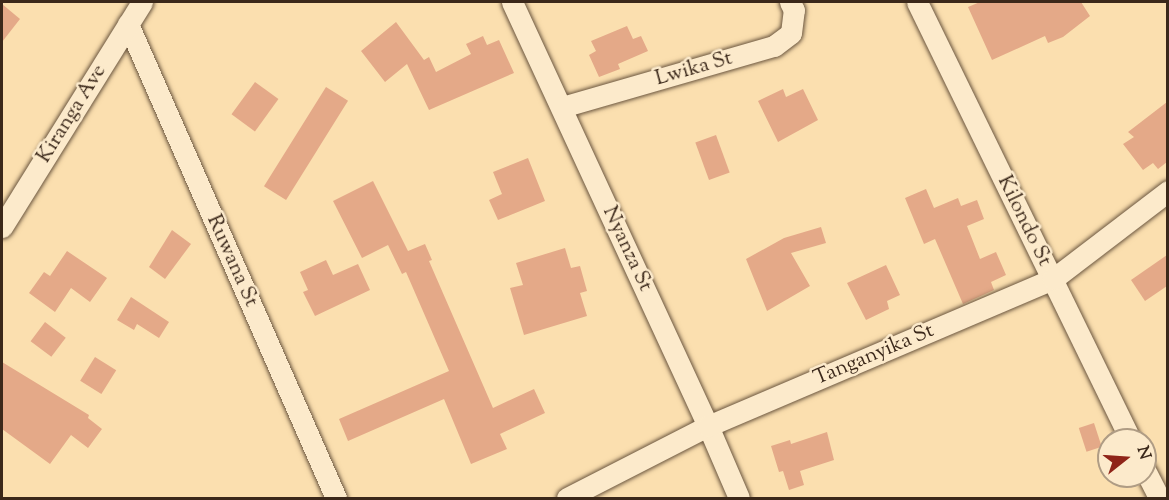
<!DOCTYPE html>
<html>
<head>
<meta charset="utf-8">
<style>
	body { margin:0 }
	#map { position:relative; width:1169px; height:500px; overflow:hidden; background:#fbdfaf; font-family:"Sorts Mill Goudy",serif }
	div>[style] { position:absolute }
	.building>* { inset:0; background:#e4a988; transform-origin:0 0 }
	.roads { filter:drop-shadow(0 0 2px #6b563f) drop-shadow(0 0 2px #6b563f) }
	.minor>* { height:21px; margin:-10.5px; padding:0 10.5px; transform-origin:10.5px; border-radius:10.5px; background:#fceacb }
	span { translate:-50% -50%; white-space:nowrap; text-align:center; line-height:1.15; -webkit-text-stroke:5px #fceacb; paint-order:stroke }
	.street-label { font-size:21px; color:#3b281a }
	.frame { position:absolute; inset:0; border:3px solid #3b281a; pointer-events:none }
	.north { position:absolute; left:1097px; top:428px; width:60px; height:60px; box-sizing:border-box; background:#fceacb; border:2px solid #af9c84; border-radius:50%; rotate:73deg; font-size:16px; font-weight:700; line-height:24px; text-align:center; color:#3b281a }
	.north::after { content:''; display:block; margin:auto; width:21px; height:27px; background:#8f2418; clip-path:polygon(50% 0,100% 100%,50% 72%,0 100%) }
</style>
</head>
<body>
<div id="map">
	<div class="building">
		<div style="clip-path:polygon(980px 2px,1081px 2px,1090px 16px,1063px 37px,1048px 43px,1045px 36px,992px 60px,968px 7px)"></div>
		<div style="clip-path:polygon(2px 4px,20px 19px,2px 42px)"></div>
		<div style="clip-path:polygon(396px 22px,424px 60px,429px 57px,436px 72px,471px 54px,466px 44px,483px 36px,487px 45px,499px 40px,514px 73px,429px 110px,407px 64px,385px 82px,361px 51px)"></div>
		<div style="clip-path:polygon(627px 26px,633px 39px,641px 36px,648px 51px,618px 64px,620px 69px,599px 77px,589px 55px,596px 51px,591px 41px)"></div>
		<div style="left:255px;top:82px;width:29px;height:40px;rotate:36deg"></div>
		<div style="left:326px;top:87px;width:26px;height:117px;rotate:32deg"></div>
		<div style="clip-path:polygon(783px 89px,786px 97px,803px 89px,818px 120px,778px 142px,758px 101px)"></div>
		<div style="clip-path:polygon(1167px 102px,1167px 162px,1158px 169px,1153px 163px,1143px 170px,1123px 144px,1134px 137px,1128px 132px)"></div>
		<div style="left:716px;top:135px;width:40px;height:22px;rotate:70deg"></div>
		<div style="clip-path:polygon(528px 158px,545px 201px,498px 220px,489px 200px,502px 194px,493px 172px)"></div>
		<div style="clip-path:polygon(373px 181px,408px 251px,425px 244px,432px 260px,429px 261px,493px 408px,534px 389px,545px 413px,500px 434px,507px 449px,471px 464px,444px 399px,348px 441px,339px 419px,449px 371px,406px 272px,402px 274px,388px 245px,362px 258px,333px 201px)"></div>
		<div style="clip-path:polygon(926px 189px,934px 208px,958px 198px,961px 206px,977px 200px,984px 219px,967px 226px,980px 259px,996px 252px,1006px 275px,991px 282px,994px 290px,963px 304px,935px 239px,924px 244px,905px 198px)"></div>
		<div style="clip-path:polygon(821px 227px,826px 243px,791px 253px,810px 286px,767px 311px,746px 259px,784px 238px)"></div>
		<div style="clip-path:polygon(172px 230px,191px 244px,165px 279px,149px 267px)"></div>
		<div style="clip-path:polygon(565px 248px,571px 268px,580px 266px,587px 291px,580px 293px,587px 316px,524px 335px,510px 288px,523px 285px,516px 263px)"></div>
		<div style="clip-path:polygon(67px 251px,107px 278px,90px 302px,71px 288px,55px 312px,29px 293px,44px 272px,50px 276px)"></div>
		<div style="clip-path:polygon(1167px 255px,1167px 286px,1145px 301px,1131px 280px)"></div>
		<div style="clip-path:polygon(326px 260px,333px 275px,358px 264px,370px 290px,315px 316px,303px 292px,308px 290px,300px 272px)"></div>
		<div style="clip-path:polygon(886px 265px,900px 295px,887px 301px,889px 309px,866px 320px,847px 283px)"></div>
		<div style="clip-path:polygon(131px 297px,169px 322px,159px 338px,137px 324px,134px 330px,117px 320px)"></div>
		<div style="left:45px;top:322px;width:26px;height:24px;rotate:37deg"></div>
		<div style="left:95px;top:357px;width:25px;height:28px;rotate:32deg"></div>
		<div style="clip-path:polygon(2px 362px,89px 415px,88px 418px,102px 429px,88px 448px,71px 435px,50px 464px,2px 429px)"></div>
		<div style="left:1094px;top:423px;width:25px;height:16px;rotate:72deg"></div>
		<div style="clip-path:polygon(827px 432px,834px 460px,800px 471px,804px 485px,789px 490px,783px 471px,779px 472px,771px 446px,790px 440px,791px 444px)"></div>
	</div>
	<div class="roads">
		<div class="minor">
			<div style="left:512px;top:2px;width:467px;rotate:65.2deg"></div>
			<div style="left:708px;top:426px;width:78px;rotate:66.7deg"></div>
			<div style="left:917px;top:2px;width:487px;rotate:64deg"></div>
			<div style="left:128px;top:24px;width:518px;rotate:66.31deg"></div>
			<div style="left:562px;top:107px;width:221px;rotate:-16.1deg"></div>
			<div style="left:774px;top:46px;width:21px;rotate:-37deg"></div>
			<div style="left:791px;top:33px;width:23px;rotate:-83deg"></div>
			<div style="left:794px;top:10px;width:9px;rotate:-117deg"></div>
			<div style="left:2px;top:227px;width:265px;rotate:-58.1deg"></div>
			<div style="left:1145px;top:470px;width:31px;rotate:63deg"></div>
			<div style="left:567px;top:498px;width:158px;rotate:-27.1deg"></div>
			<div style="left:708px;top:426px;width:375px;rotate:-23.1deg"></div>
			<div style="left:1053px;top:279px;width:145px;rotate:-37.4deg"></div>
		</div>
	</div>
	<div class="street-label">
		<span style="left:694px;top:69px;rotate:-16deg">Lwika St</span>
		<span style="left:72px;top:114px;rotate:-58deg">Kiranga Ave</span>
		<span style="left:1024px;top:221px;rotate:64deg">Kilondo St</span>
		<span style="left:627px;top:249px;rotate:65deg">Nyanza St</span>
		<span style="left:232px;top:261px;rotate:66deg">Ruwana St</span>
		<span style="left:874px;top:355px;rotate:-23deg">Tanganyika St</span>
	</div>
	<div class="frame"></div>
	<div class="north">N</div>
</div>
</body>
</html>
